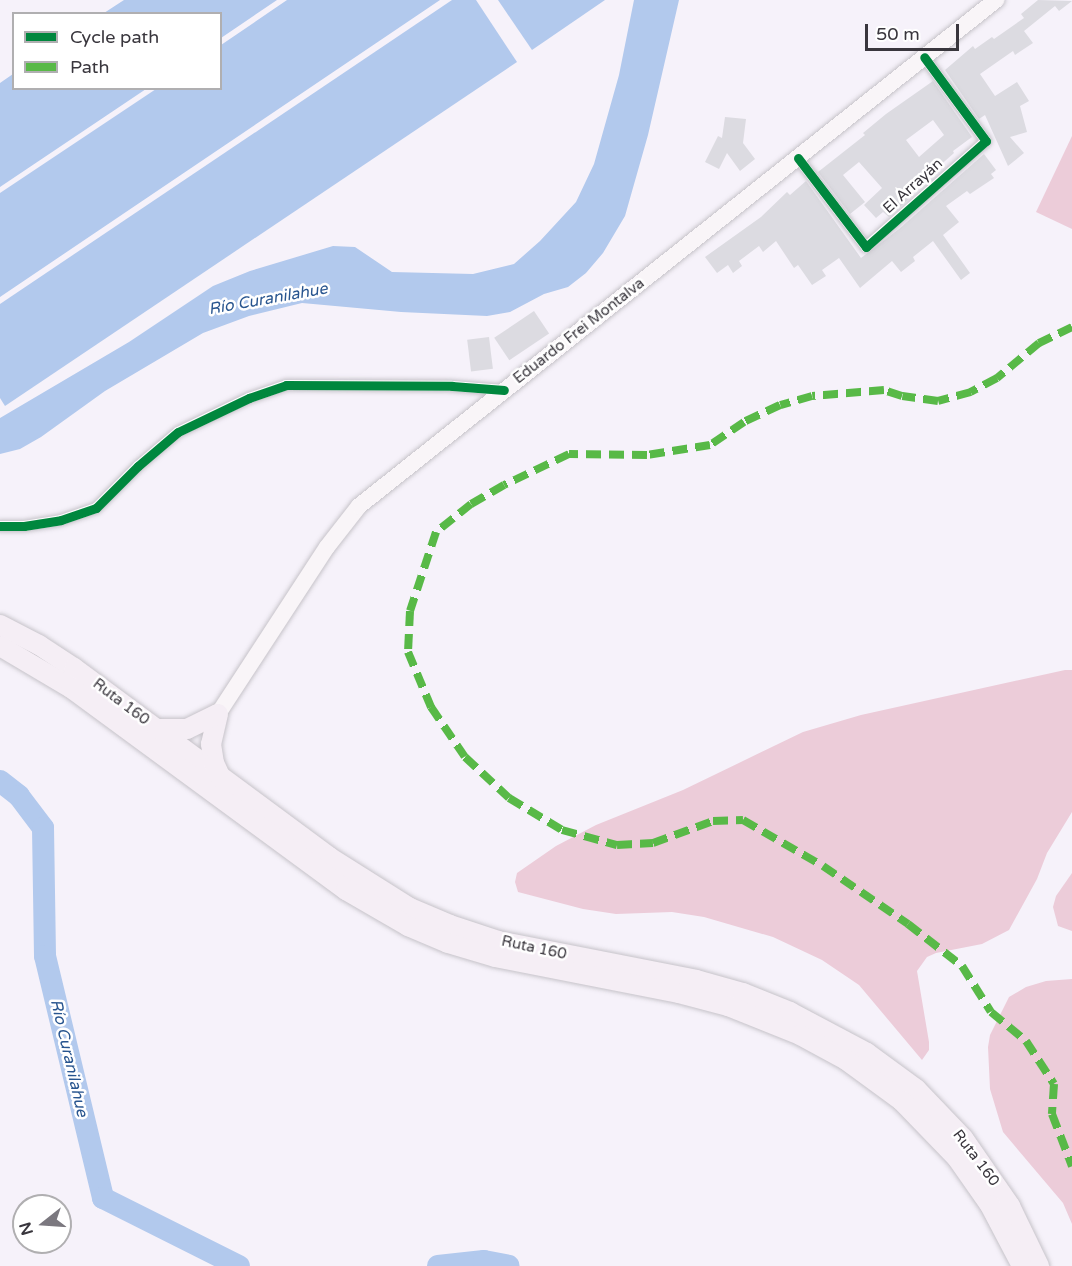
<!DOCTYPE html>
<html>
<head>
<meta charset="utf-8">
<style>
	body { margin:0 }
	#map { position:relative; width:1072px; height:1266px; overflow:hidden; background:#f6f2fa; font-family:"Varela Round",sans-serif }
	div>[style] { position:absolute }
	.green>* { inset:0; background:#ecccd9 }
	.water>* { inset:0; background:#b2c9ed }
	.river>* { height:22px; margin:-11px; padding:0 11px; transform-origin:11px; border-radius:11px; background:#b2c9ed }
	.building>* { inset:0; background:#dcdbe1; transform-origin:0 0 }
	.roads { filter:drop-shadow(0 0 2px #c6c3c9) drop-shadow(0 0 2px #c6c3c9) }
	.minor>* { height:10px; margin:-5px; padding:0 5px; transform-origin:5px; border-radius:5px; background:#fefdfe }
	.primary>* { height:16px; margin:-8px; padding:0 8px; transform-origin:8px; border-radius:8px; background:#f9f5f8 }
	.motorway>* { height:20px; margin:-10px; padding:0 10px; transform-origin:10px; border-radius:10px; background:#f5eef5 }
	.quiet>* { height:8px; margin-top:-4px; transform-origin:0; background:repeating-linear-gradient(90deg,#58b947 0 15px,transparent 0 23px) }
	.cycleway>* { height:9px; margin:-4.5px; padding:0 4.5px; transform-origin:4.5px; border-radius:4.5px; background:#00873e }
	span { translate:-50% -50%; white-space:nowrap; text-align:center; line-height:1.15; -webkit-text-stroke:5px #fff; paint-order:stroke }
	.street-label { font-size:15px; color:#39363d }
	.water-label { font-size:16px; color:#28558f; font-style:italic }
	.legend { position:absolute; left:12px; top:12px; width:210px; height:78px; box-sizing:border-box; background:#fff; border:2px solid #b0afb1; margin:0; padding:8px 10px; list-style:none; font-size:18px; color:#39363d }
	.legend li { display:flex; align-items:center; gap:12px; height:30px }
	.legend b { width:30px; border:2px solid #b0afb1 }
	.north { position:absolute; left:12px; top:1194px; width:60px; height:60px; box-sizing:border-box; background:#fff; border:2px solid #b0afb1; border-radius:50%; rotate:253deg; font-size:16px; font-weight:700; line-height:24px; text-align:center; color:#39363d }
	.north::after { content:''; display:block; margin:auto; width:21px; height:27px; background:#7b787f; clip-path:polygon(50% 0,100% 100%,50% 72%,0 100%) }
	.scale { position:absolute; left:865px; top:24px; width:94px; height:27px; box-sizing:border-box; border:3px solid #39363d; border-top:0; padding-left:8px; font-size:18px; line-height:21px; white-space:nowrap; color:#39363d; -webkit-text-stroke:4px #fff; paint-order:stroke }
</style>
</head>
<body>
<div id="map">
	<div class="green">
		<div style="clip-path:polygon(1072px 136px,1072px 229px,1036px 212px)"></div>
		<div style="clip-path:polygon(1065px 670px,1072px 670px,1072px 812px,1047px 853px,1037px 879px,1009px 930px,982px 944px,936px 953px,927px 957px,917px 971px,929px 1042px,929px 1050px,922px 1060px,859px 985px,822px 960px,773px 937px,704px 917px,672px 912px,616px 914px,583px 909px,518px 892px,515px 882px,517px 873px,556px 846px,596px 825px,683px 790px,803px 732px,861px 715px)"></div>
		<div style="clip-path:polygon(1072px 873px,1072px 931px,1058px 926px,1053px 907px,1056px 896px)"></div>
		<div style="clip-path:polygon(1072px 979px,1072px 1224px,1063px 1203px,1003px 1132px,990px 1089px,988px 1047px,990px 1035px,1009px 997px,1026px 987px,1046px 981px)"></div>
	</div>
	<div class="water">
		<div style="clip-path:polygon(124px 0,277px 0,221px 38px,220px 14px,104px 13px)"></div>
		<div style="clip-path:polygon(287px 0,440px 0,0 297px,0 193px,156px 89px,220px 88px,221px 45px)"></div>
		<div style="clip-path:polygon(452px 0,476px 0,517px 62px,5px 406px,0 398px,0 304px)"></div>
		<div style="clip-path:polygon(498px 0,605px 0,532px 50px)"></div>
		<div style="clip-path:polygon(634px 0,679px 0,648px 135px,625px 216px,603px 253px,586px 273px,568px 287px,544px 294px,510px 312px,487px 316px,401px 312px,302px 303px,249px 316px,203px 333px,105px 391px,41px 437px,20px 449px,0 454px,0 418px,129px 342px,213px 286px,250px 271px,333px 246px,355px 247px,392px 272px,473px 274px,514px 264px,540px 241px,576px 202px,594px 164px,619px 75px)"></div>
		<div style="clip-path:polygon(13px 74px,14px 88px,146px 89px,0 187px,0 83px)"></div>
	</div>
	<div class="river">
		<div style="left:0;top:781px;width:24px;rotate:38deg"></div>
		<div style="left:19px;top:796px;width:40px;rotate:53deg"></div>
		<div style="left:43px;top:828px;width:128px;rotate:89.1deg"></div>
		<div style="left:45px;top:956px;width:249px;rotate:76.5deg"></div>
		<div style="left:103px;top:1198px;width:152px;rotate:26.6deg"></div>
		<div style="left:438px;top:1266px;width:46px;rotate:-6.2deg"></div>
		<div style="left:484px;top:1261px;width:25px;rotate:11deg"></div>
	</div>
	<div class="building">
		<div style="clip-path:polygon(1038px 0,1072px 1px,1059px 11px,1055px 6px,1024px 31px,1033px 43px,1015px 55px,1013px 51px,980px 74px,995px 96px,1017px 82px,1029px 101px,1020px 106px,1027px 132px,1010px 137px,1024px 153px,1008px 166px,985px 115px,979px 119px,945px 70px,973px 46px,975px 49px,992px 37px,994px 39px,1024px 18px,1021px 14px)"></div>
		<div style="clip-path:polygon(evenodd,933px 81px,972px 137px,953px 151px,954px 153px,909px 193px,912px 196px,889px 217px,883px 212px,876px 218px,864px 205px,882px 188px,859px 162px,843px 175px,865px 202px,850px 214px,818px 172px,865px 135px,863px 133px,886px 114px,933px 81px,933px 120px,944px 135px,919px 157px,906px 140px,933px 120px)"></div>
		<div style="clip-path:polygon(725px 117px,746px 119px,743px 143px,755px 159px,740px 171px,727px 153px,719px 169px,705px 162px,718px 136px,722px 138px)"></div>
		<div style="clip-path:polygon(984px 154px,996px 170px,991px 174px,994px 178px,970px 194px,967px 191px,946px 206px,959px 222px,943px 235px,970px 273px,961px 280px,933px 241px,913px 257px,915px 261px,901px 272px,892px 261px,860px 288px,839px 258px,822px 270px,826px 276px,812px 285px,798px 265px,794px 268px,776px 241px,763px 252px,759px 246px,739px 261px,742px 266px,733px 273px,728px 265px,717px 273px,705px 257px,761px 217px,787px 192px,790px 195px,806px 181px,861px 258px,899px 229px)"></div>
		<div style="left:534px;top:311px;width:27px;height:48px;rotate:56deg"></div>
		<div style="left:489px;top:337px;width:32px;height:22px;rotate:83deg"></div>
	</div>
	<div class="roads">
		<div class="minor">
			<div style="left:798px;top:158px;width:112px;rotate:52.6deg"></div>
			<div style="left:866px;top:247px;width:160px;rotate:-41.5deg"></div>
			<div style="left:986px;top:141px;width:104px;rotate:-126.4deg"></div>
			<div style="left:0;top:526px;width:24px"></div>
			<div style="left:24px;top:526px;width:37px;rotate:-9deg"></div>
			<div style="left:61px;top:520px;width:37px;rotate:-19deg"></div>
			<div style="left:96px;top:508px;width:59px;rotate:-45deg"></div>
			<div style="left:138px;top:466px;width:52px;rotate:-40.4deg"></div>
			<div style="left:178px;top:432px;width:79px;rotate:-25.6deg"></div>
			<div style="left:249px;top:398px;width:39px;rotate:-19deg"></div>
			<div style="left:286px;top:385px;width:166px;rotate:0.3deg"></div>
			<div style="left:452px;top:386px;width:52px;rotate:4.4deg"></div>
		</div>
		<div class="primary">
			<div style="left:218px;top:714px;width:199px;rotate:-56.9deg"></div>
			<div style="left:327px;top:547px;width:52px;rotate:-52deg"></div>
			<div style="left:359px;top:506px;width:814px;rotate:-38.46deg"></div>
		</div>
		<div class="motorway">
			<div style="left:0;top:625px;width:44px;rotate:27.1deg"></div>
			<div style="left:39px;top:645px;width:42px;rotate:33.3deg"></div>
			<div style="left:74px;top:668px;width:317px;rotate:36.5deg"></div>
			<div style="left:329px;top:857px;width:96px;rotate:32.2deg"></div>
			<div style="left:410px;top:908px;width:43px;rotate:23deg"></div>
			<div style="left:450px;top:925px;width:51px;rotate:18.4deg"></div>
			<div style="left:498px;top:941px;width:202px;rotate:11.1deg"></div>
			<div style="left:696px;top:980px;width:49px;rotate:15.5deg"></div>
			<div style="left:743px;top:993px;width:51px;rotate:22deg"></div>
			<div style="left:790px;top:1012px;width:87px;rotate:28deg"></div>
			<div style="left:867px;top:1053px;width:61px;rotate:36.3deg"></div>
			<div style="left:916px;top:1089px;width:68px;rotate:46.2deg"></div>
			<div style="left:963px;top:1138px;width:83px;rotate:55.3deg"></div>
			<div style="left:1010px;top:1206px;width:67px;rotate:64.2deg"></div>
			<div style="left:0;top:646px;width:82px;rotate:30.6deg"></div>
			<div style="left:71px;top:688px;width:341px;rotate:36.3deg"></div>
			<div style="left:346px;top:890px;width:72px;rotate:30.1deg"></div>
			<div style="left:408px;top:926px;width:43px;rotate:23deg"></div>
			<div style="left:448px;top:943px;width:49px;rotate:16.6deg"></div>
			<div style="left:495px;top:957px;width:187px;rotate:11.1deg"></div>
			<div style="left:679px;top:993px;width:51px;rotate:14.9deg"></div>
			<div style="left:728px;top:1006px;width:78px;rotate:21.9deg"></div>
			<div style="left:800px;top:1035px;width:52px;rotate:28.5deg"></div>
			<div style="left:846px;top:1060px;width:69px;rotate:36.2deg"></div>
			<div style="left:902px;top:1101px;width:79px;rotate:46deg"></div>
			<div style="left:957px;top:1158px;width:57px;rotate:54.9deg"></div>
			<div style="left:990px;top:1205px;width:69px;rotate:62.3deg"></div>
			<div style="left:218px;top:714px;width:31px;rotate:103deg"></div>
			<div style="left:211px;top:744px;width:19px;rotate:81deg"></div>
			<div style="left:214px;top:763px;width:17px;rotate:65deg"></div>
			<div style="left:157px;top:729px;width:30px"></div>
			<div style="left:187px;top:729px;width:34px;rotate:-26deg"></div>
		</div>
	</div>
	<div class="quiet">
		<div style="left:1072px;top:327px;width:37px;rotate:154deg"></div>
		<div style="left:1039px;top:343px;width:55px;rotate:140.2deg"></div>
		<div style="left:997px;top:378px;width:30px;rotate:152deg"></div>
		<div style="left:971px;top:392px;width:34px;rotate:165deg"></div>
		<div style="left:938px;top:401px;width:36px;rotate:-172deg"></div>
		<div style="left:902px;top:396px;width:19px;rotate:-162deg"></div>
		<div style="left:884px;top:390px;width:72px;rotate:175.2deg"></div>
		<div style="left:812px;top:396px;width:33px;rotate:164deg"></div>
		<div style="left:780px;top:405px;width:40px;rotate:155deg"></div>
		<div style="left:744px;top:422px;width:41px;rotate:145.9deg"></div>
		<div style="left:710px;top:445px;width:64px;rotate:171deg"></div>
		<div style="left:647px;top:455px;width:78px;rotate:-179.3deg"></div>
		<div style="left:569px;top:454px;width:72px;rotate:154.5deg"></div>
		<div style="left:504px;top:485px;width:38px;rotate:150deg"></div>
		<div style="left:471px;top:504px;width:45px;rotate:141.3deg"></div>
		<div style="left:436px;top:532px;width:83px;rotate:108.2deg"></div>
		<div style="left:410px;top:611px;width:41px;rotate:92.8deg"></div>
		<div style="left:408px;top:652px;width:60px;rotate:67.3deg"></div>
		<div style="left:431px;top:707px;width:60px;rotate:55.8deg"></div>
		<div style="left:465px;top:757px;width:60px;rotate:43deg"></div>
		<div style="left:509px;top:798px;width:62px;rotate:31.1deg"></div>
		<div style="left:562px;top:830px;width:57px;rotate:15.3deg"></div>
		<div style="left:617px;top:845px;width:36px;rotate:-3deg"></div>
		<div style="left:653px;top:843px;width:64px;rotate:-20.1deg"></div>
		<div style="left:713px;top:821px;width:30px;rotate:-2deg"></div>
		<div style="left:743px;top:820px;width:92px;rotate:29.9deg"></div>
		<div style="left:823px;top:866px;width:103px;rotate:34.3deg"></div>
		<div style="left:908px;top:924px;width:68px;rotate:37.9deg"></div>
		<div style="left:962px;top:966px;width:54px;rotate:57.8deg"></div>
		<div style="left:991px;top:1012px;width:45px;rotate:39.6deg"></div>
		<div style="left:1026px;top:1041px;width:51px;rotate:56.9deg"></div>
		<div style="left:1054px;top:1084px;width:30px;rotate:94deg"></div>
		<div style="left:1052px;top:1114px;width:56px;rotate:69deg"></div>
	</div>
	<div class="cycleway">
		<div style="left:798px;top:158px;width:112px;rotate:52.6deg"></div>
		<div style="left:866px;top:247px;width:160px;rotate:-41.5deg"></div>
		<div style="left:986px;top:141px;width:104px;rotate:-126.4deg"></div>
		<div style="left:0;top:526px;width:24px"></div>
		<div style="left:24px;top:526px;width:37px;rotate:-9deg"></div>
		<div style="left:61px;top:520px;width:37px;rotate:-19deg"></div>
		<div style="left:96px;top:508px;width:59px;rotate:-45deg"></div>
		<div style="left:138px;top:466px;width:52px;rotate:-40.4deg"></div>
		<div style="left:178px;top:432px;width:79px;rotate:-25.6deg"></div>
		<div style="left:249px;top:398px;width:39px;rotate:-19deg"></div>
		<div style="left:286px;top:385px;width:166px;rotate:0.3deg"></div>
		<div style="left:452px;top:386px;width:52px;rotate:4.4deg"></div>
	</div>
	<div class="street-label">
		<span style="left:913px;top:186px;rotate:-42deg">El Arrayán</span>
		<span style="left:579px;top:331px;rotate:-38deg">Eduardo Frei Montalva</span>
		<span style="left:121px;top:702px;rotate:37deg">Ruta 160</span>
		<span style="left:534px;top:948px;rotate:12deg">Ruta 160</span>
		<span style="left:976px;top:1158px;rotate:53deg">Ruta 160</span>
	</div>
	<div class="water-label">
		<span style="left:268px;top:299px;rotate:-10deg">Río Curanilahue</span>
		<span style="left:69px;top:1058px;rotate:77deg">Río Curanilahue</span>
	</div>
	<ul class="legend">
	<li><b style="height:8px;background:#00873e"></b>Cycle path</li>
	<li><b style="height:8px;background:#58b947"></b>Path</li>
	</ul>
	<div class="north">N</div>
	<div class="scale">50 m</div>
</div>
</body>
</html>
